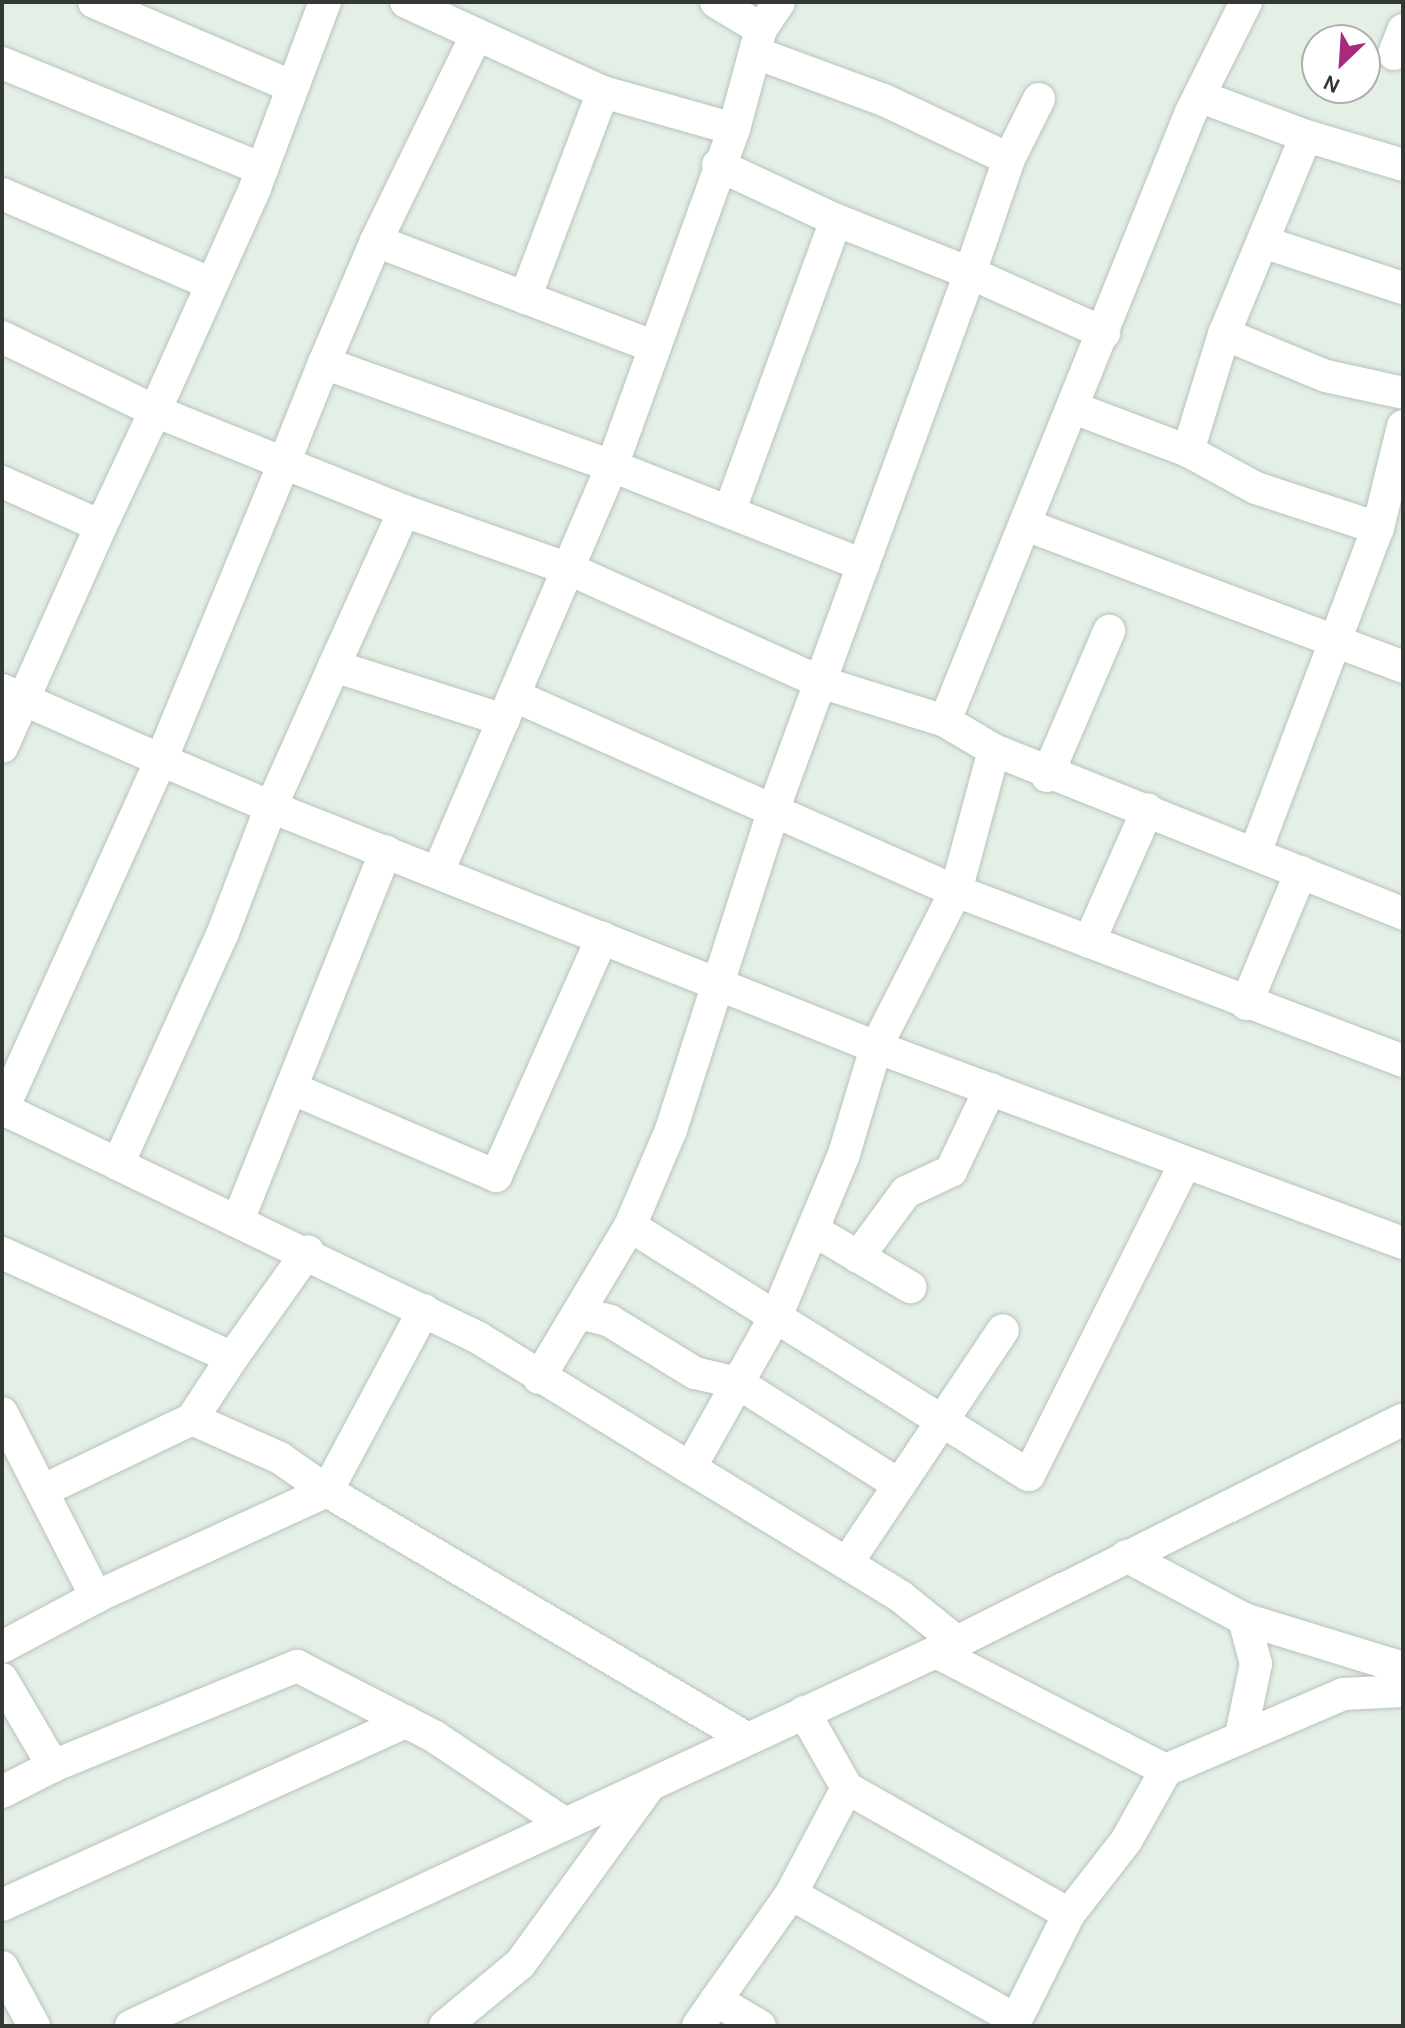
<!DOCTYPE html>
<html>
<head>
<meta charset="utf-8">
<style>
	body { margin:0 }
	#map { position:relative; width:1405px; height:2028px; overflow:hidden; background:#e4efe6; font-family:Karla,sans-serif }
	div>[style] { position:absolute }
	.roads { filter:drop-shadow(0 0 2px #b7c3b9) drop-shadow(0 0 2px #b7c3b9) }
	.minor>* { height:32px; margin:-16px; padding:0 16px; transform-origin:16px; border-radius:16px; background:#fff }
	span { translate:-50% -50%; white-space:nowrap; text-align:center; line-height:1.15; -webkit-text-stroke:8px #fff; paint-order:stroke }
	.frame { position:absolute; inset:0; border:4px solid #343835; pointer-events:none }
	.north { position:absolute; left:1301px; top:24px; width:80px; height:80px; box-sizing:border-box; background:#fff; border:2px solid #aeafae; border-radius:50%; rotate:205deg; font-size:22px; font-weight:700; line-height:32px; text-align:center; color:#343835 }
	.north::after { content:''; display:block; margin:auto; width:28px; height:36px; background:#a72a7c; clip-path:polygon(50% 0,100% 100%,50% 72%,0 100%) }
</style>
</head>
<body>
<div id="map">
	<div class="roads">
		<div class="minor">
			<div style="left:94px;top:2px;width:216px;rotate:23.1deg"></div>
			<div style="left:406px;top:2px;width:217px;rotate:24.6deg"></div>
			<div style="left:603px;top:92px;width:136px;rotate:15.8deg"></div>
			<div style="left:716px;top:2px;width:52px;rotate:31deg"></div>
			<div style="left:756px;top:53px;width:136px;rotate:20.2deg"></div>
			<div style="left:884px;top:100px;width:138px;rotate:25.3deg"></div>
			<div style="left:1394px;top:54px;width:26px;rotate:-69deg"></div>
			<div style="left:2px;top:63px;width:281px;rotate:22.2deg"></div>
			<div style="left:1199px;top:96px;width:114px;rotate:20.5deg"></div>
			<div style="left:1039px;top:99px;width:67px;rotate:116.6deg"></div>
			<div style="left:1009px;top:159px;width:120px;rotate:108.9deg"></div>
			<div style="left:970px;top:273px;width:147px;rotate:24.1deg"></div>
			<div style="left:718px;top:165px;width:130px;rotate:25deg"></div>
			<div style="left:836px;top:220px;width:311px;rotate:110.1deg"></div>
			<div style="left:2px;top:194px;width:228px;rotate:23.2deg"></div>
			<div style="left:836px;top:220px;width:144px;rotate:21.6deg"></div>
			<div style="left:970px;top:273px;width:311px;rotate:110.1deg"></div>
			<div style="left:376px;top:241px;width:230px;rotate:-64deg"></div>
			<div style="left:1266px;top:243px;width:144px;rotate:18.2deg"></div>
			<div style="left:525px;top:298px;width:220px;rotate:-69.3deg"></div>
			<div style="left:1224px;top:334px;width:110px;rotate:22.4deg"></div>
			<div style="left:1326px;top:376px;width:79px;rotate:12.4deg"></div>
			<div style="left:2px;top:337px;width:170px;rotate:25.8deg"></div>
			<div style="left:155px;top:411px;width:244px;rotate:-65.8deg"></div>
			<div style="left:255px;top:188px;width:199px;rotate:-69.4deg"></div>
			<div style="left:324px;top:363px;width:133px;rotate:-66.9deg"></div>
			<div style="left:376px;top:241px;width:295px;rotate:20.8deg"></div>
			<div style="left:1074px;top:408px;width:122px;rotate:20.7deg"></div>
			<div style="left:1188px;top:451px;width:77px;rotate:28.6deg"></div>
			<div style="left:1256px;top:488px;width:128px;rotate:18.2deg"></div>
			<div style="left:1188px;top:451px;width:122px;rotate:-72.9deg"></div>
			<div style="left:1224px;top:334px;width:214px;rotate:-67.5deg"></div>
			<div style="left:1306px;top:136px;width:101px;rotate:16.6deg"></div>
			<div style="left:2px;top:482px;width:108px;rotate:24deg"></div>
			<div style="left:101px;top:526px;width:242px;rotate:114.1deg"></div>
			<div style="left:404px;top:511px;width:129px;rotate:-158.2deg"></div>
			<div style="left:284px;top:463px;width:321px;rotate:112.5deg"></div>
			<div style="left:161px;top:760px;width:120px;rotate:23.1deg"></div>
			<div style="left:271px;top:807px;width:154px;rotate:-65.9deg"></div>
			<div style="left:334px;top:666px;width:178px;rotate:17.6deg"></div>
			<div style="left:1026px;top:525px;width:403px;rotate:20.6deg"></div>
			<div style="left:101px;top:526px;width:127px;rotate:-64.8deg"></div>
			<div style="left:155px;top:411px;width:139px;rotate:22deg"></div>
			<div style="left:284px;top:463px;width:108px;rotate:-68.2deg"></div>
			<div style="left:324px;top:363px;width:306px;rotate:19.7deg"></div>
			<div style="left:612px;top:466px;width:358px;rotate:-70.1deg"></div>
			<div style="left:734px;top:129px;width:104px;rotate:-74.9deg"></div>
			<div style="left:761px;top:29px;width:32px;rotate:-56deg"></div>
			<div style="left:334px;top:666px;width:170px;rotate:-65.7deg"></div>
			<div style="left:404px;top:511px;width:175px;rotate:19.4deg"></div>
			<div style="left:569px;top:569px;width:275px;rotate:24.2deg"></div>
			<div style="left:820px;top:682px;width:131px;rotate:17.3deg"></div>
			<div style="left:2px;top:690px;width:174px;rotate:23.8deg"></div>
			<div style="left:161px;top:760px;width:383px;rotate:114.4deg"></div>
			<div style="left:3px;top:1109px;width:127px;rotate:25.6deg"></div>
			<div style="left:515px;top:696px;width:482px;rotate:23.9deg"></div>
			<div style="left:956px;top:891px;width:146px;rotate:-74.9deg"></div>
			<div style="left:994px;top:750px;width:441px;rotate:21.8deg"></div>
			<div style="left:994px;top:750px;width:57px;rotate:-149.4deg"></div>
			<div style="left:945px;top:721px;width:657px;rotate:-68deg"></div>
			<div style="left:1191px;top:112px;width:123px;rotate:-63.4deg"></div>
			<div style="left:1047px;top:776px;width:158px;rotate:-66.8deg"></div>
			<div style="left:1255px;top:853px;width:347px;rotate:-69.3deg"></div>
			<div style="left:1378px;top:528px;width:105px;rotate:-76.2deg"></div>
			<div style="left:438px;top:872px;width:442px;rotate:-66.8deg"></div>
			<div style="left:612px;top:466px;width:270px;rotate:21.5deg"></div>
			<div style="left:863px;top:565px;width:257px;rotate:110.1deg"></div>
			<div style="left:775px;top:806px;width:340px;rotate:107.8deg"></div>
			<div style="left:671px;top:1130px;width:104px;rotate:113.1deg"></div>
			<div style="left:1089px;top:942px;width:145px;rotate:-66.1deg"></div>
			<div style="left:1246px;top:1004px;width:143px;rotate:-67.4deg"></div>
			<div style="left:291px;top:1088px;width:223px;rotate:23.2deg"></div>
			<div style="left:496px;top:1176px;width:261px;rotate:-66deg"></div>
			<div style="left:239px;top:1218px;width:395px;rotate:-68.2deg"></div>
			<div style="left:813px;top:1230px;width:113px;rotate:30.4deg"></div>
			<div style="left:2px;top:1253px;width:253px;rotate:24.5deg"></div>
			<div style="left:232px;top:1358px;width:73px;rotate:123.3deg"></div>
			<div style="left:192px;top:1419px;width:96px;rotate:23.9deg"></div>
			<div style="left:280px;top:1458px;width:57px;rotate:35.1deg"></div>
			<div style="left:327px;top:1491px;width:254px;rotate:155.4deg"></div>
			<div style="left:858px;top:1257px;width:81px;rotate:-53.6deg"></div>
			<div style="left:906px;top:1192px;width:50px;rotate:-25deg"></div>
			<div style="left:951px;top:1171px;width:91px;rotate:-64.6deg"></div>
			<div style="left:424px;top:1310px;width:205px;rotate:118.2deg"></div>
			<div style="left:327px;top:1491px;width:486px;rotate:30.5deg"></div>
			<div style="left:579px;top:1313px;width:32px;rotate:14deg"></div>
			<div style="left:610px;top:1321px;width:100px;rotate:31.5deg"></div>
			<div style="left:695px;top:1373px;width:44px;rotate:13.1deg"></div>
			<div style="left:738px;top:1383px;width:187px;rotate:32.3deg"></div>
			<div style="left:232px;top:1358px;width:131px;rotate:-54.6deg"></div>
			<div style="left:539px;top:1378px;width:177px;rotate:-59.1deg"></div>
			<div style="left:630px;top:1226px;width:470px;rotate:32deg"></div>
			<div style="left:1029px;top:1475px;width:349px;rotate:-63.4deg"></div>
			<div style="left:2px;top:1413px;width:207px;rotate:62.9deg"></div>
			<div style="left:96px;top:1597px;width:106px;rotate:152deg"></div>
			<div style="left:690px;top:1468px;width:248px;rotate:-148.4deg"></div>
			<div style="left:479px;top:1338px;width:401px;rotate:-154.3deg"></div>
			<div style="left:118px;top:1164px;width:252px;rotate:-65.6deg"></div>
			<div style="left:222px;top:935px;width:137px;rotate:-69.1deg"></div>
			<div style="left:271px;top:807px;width:651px;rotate:21.64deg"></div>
			<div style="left:876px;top:1047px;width:175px;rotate:-62.9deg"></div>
			<div style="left:956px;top:891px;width:478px;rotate:20.8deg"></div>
			<div style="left:42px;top:1491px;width:166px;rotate:-25.6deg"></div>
			<div style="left:1126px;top:1556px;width:134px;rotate:28.1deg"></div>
			<div style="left:1244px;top:1619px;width:166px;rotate:17.1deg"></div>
			<div style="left:847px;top:1563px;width:280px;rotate:-56.2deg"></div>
			<div style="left:957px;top:1642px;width:73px;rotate:-141.1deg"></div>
			<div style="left:900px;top:1596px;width:246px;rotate:-148.6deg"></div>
			<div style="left:690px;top:1468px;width:179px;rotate:-60.6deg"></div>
			<div style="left:778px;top:1312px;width:171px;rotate:-67.3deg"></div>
			<div style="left:844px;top:1154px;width:112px;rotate:-73.3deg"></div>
			<div style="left:876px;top:1047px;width:562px;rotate:20.4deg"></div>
			<div style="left:936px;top:1652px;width:259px;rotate:27.2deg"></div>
			<div style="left:1166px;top:1770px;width:81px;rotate:119.4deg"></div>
			<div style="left:1126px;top:1841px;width:93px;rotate:128deg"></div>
			<div style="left:2px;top:1679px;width:101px;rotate:59.6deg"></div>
			<div style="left:53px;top:1766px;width:264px;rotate:-22.3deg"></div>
			<div style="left:297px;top:1666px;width:155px;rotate:27.2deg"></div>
			<div style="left:435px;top:1737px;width:155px;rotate:33.7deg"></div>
			<div style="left:804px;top:1712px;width:87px;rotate:60.5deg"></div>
			<div style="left:847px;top:1788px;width:255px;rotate:29.6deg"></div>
			<div style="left:1069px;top:1914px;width:125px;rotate:116.6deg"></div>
			<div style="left:1241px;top:1735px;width:73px;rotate:-78.1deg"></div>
			<div style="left:1256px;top:1664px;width:47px;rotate:-104.9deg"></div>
			<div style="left:1166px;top:1770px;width:193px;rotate:-23.2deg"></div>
			<div style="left:1343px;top:1694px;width:60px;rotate:-2.9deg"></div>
			<div style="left:2px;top:1792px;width:57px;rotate:-27deg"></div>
			<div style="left:791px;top:1894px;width:258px;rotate:29.2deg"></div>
			<div style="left:2px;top:1905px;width:444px;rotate:-24.4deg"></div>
			<div style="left:2px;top:1967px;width:67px;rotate:61.5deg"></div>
			<div style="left:716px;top:2000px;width:130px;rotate:-54.7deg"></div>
			<div style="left:791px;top:1894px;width:120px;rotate:-62.2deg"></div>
			<div style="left:131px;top:2026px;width:911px;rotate:-24.93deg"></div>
			<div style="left:957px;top:1642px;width:498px;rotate:-26.5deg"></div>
			<div style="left:445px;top:2026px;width:97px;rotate:-39.6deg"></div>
			<div style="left:520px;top:1964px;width:221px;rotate:-54deg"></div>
			<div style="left:698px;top:2026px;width:32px;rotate:-55deg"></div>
			<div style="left:716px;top:2000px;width:51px;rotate:30.6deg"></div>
		</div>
	</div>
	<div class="frame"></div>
	<div class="north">N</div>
</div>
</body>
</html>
